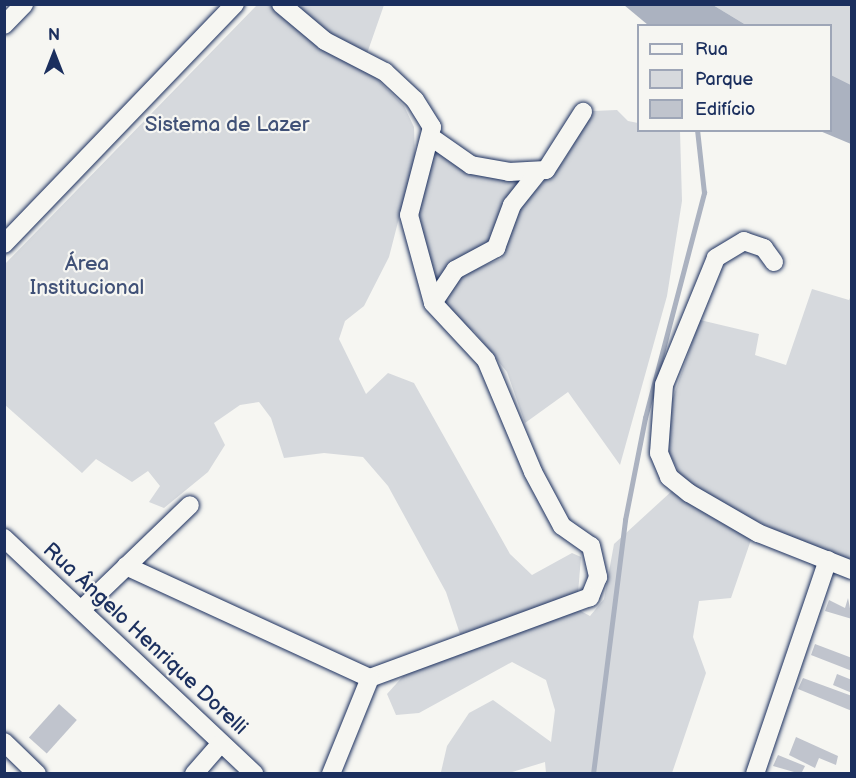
<!DOCTYPE html>
<html>
<head>
<meta charset="utf-8">
<style>
	body { margin:0 }
	#map { position:relative; width:856px; height:778px; overflow:hidden; background:#f6f6f2; font-family:"Balsamiq Sans",sans-serif }
	div>[style] { position:absolute }
	.green>* { inset:0; background:#d6d9dd }
	.water>* { inset:0; background:#abb2c0 }
	.stream>* { height:4.5px; margin:-2.25px; padding:0 2.25px; transform-origin:2.25px; border-radius:2.25px; background:#abb2c0 }
	.building>* { inset:0; background:#c0c4cd; transform-origin:0 0 }
	.roads { filter:drop-shadow(0 0 2px #1b2f5e) drop-shadow(0 0 2px #1b2f5e) }
	.street>* { height:18px; margin:-9px; padding:0 9px; transform-origin:9px; border-radius:9px; background:#f6f6f2 }
	span { translate:-50% -50%; white-space:nowrap; text-align:center; line-height:1.15; -webkit-text-stroke:4.5px #f6f6f2; paint-order:stroke }
	.park-label { font-size:21px; color:#405177 }
	.street-label { font-size:21px; color:#1b2f5e }
	.frame { position:absolute; inset:0; border:6px solid #1b2f5e; pointer-events:none }
	.legend { position:absolute; left:637px; top:24px; width:195px; height:108px; box-sizing:border-box; background:#f6f6f2; border:2px solid #9ea6b7; margin:0; padding:8px 10px; list-style:none; font-size:18px; color:#1b2f5e }
	.legend li { display:flex; align-items:center; gap:12px; height:30px }
	.legend b { width:30px; border:2px solid #9ea6b7 }
	.north { position:absolute; left:24px; top:24px; width:60px; height:60px; -webkit-text-stroke:4px #f6f6f2; paint-order:stroke; rotate:0deg; font-size:16px; font-weight:700; line-height:24px; text-align:center; color:#1b2f5e }
	.north::after { content:''; display:block; margin:auto; width:21px; height:27px; background:#1b2f5e; clip-path:polygon(50% 0,100% 100%,50% 72%,0 100%) }
</style>
</head>
<body>
<div id="map">
	<div class="green">
		<div style="clip-path:polygon(257px 5px,384px 5px,363px 65px,404px 106px,414px 127px,415px 156px,389px 257px,364px 306px,345px 321px,339px 339px,366px 394px,388px 373px,414px 383px,510px 554px,532px 575px,572px 553px,581px 557px,578px 593px,461px 637px,446px 592px,388px 486px,363px 457px,324px 453px,284px 458px,271px 418px,259px 402px,240px 405px,214px 423px,225px 445px,208px 472px,164px 508px,149px 502px,160px 486px,148px 471px,132px 482px,96px 459px,82px 473px,5px 405px,4px 265px)"></div>
		<div style="clip-path:polygon(713px 5px,851px 5px,851px 85px,831px 75px,830px 26px,746px 25px)"></div>
		<div style="clip-path:polygon(617px 110px,628px 121px,638px 123px,638px 130px,680px 131px,682px 201px,667px 296px,620px 465px,568px 392px,525px 423px,507px 372px,474px 331px,449px 317px,444px 298px,454px 277px,501px 259px,522px 204px,563px 162px,593px 111px)"></div>
		<div style="clip-path:polygon(434px 148px,474px 172px,528px 177px,499px 232px,434px 291px,418px 208px)"></div>
		<div style="clip-path:polygon(812px 289px,849px 300px,851px 296px,851px 564px,723px 506px,681px 476px,668px 451px,668px 412px,700px 320px,759px 334px,755px 355px,786px 365px)"></div>
		<div style="clip-path:polygon(673px 490px,752px 537px,731px 598px,699px 601px,693px 637px,706px 673px,672px 773px,546px 773px,545px 762px,509px 773px,441px 772px,447px 746px,469px 713px,493px 700px,551px 742px,555px 710px,546px 680px,512px 662px,419px 713px,396px 715px,387px 694px,405px 674px,579px 610px,590px 616px,604px 599px,614px 544px)"></div>
	</div>
	<div class="water">
		<div style="clip-path:polygon(624px 5px,713px 5px,746px 25px,648px 25px)"></div>
		<div style="clip-path:polygon(831px 75px,851px 85px,851px 144px,820px 131px,830px 130px)"></div>
	</div>
	<div class="stream">
		<div style="left:593px;top:774px;width:256px;rotate:-82.8deg"></div>
		<div style="left:625px;top:520px;width:104px;rotate:-78.9deg"></div>
		<div style="left:645px;top:418px;width:233px;rotate:-75.3deg"></div>
		<div style="left:704px;top:193px;width:63px;rotate:-96.3deg"></div>
	</div>
	<div class="building">
		<div style="clip-path:polygon(848px 598px,852px 619px,825px 611px,829px 600px,845px 608px)"></div>
		<div style="clip-path:polygon(815px 644px,852px 658px,852px 671px,811px 655px)"></div>
		<div style="clip-path:polygon(837px 674px,852px 680px,852px 693px,833px 685px)"></div>
		<div style="clip-path:polygon(803px 678px,852px 696px,852px 711px,798px 689px)"></div>
		<div style="left:59px;top:704px;width:24px;height:45px;rotate:42deg"></div>
		<div style="clip-path:polygon(796px 737px,838px 756px,836px 765px,819px 758px,815px 768px,789px 755px)"></div>
		<div style="clip-path:polygon(778px 755px,805px 766px,801px 774px,773px 766px)"></div>
	</div>
	<div class="roads">
		<div class="street">
			<div style="left:281px;top:4px;width:57px;rotate:40.1deg"></div>
			<div style="left:325px;top:41px;width:68px;rotate:27.3deg"></div>
			<div style="left:385px;top:72px;width:41px;rotate:43deg"></div>
			<div style="left:415px;top:100px;width:32px;rotate:58deg"></div>
			<div style="left:432px;top:127px;width:91px;rotate:104.6deg"></div>
			<div style="left:409px;top:215px;width:91px;rotate:74.7deg"></div>
			<div style="left:433px;top:303px;width:78px;rotate:47.1deg"></div>
			<div style="left:486px;top:360px;width:121px;rotate:67.2deg"></div>
			<div style="left:533px;top:472px;width:61px;rotate:61.8deg"></div>
			<div style="left:562px;top:526px;width:35px;rotate:35deg"></div>
			<div style="left:591px;top:546px;width:32px;rotate:77deg"></div>
			<div style="left:598px;top:577px;width:22px;rotate:112deg"></div>
			<div style="left:590px;top:597px;width:234px;rotate:159.8deg"></div>
			<div style="left:370px;top:678px;width:104px;rotate:112.1deg"></div>
			<div style="left:4px;top:25px;width:29px;rotate:-46deg"></div>
			<div style="left:431px;top:137px;width:49px;rotate:35deg"></div>
			<div style="left:471px;top:165px;width:39px;rotate:10deg"></div>
			<div style="left:509px;top:172px;width:37px;rotate:-3deg"></div>
			<div style="left:546px;top:170px;width:69px;rotate:-57.5deg"></div>
			<div style="left:4px;top:244px;width:333px;rotate:-46.1deg"></div>
			<div style="left:774px;top:262px;width:17px;rotate:-126deg"></div>
			<div style="left:764px;top:248px;width:21px;rotate:-161deg"></div>
			<div style="left:744px;top:241px;width:33px;rotate:149deg"></div>
			<div style="left:716px;top:258px;width:137px;rotate:112.3deg"></div>
			<div style="left:664px;top:385px;width:68px;rotate:94.2deg"></div>
			<div style="left:659px;top:453px;width:26px;rotate:67deg"></div>
			<div style="left:669px;top:477px;width:26px;rotate:39deg"></div>
			<div style="left:689px;top:493px;width:80px;rotate:30.1deg"></div>
			<div style="left:758px;top:533px;width:101px;rotate:21.5deg"></div>
			<div style="left:433px;top:303px;width:40px;rotate:-56deg"></div>
			<div style="left:455px;top:270px;width:47px;rotate:-28.2deg"></div>
			<div style="left:496px;top:248px;width:46px;rotate:-69.6deg"></div>
			<div style="left:512px;top:205px;width:43px;rotate:-51.5deg"></div>
			<div style="left:4px;top:538px;width:344px;rotate:43.3deg"></div>
			<div style="left:126px;top:566px;width:268px;rotate:24.7deg"></div>
			<div style="left:81px;top:610px;width:151px;rotate:-43.9deg"></div>
			<div style="left:4px;top:742px;width:46px;rotate:44.1deg"></div>
			<div style="left:194px;top:774px;width:41px;rotate:-48.9deg"></div>
			<div style="left:755px;top:774px;width:226px;rotate:-71.2deg"></div>
		</div>
	</div>
	<div class="park-label">
		<span style="left:227px;top:125px">Sistema de Lazer</span>
		<span style="left:87px;top:276px">Área<br>Institucional</span>
	</div>
	<div class="street-label">
		<span style="left:145px;top:639px;rotate:43deg">Rua Ângelo Henrique Dorelli</span>
	</div>
	<div class="frame"></div>
	<ul class="legend">
	<li><b style="height:8px;background:#f6f6f2"></b>Rua</li>
	<li><b style="height:16px;background:#d6d9dd"></b>Parque</li>
	<li><b style="height:16px;background:#c0c4cd"></b>Edifício</li>
	</ul>
	<div class="north">N</div>
</div>
</body>
</html>
